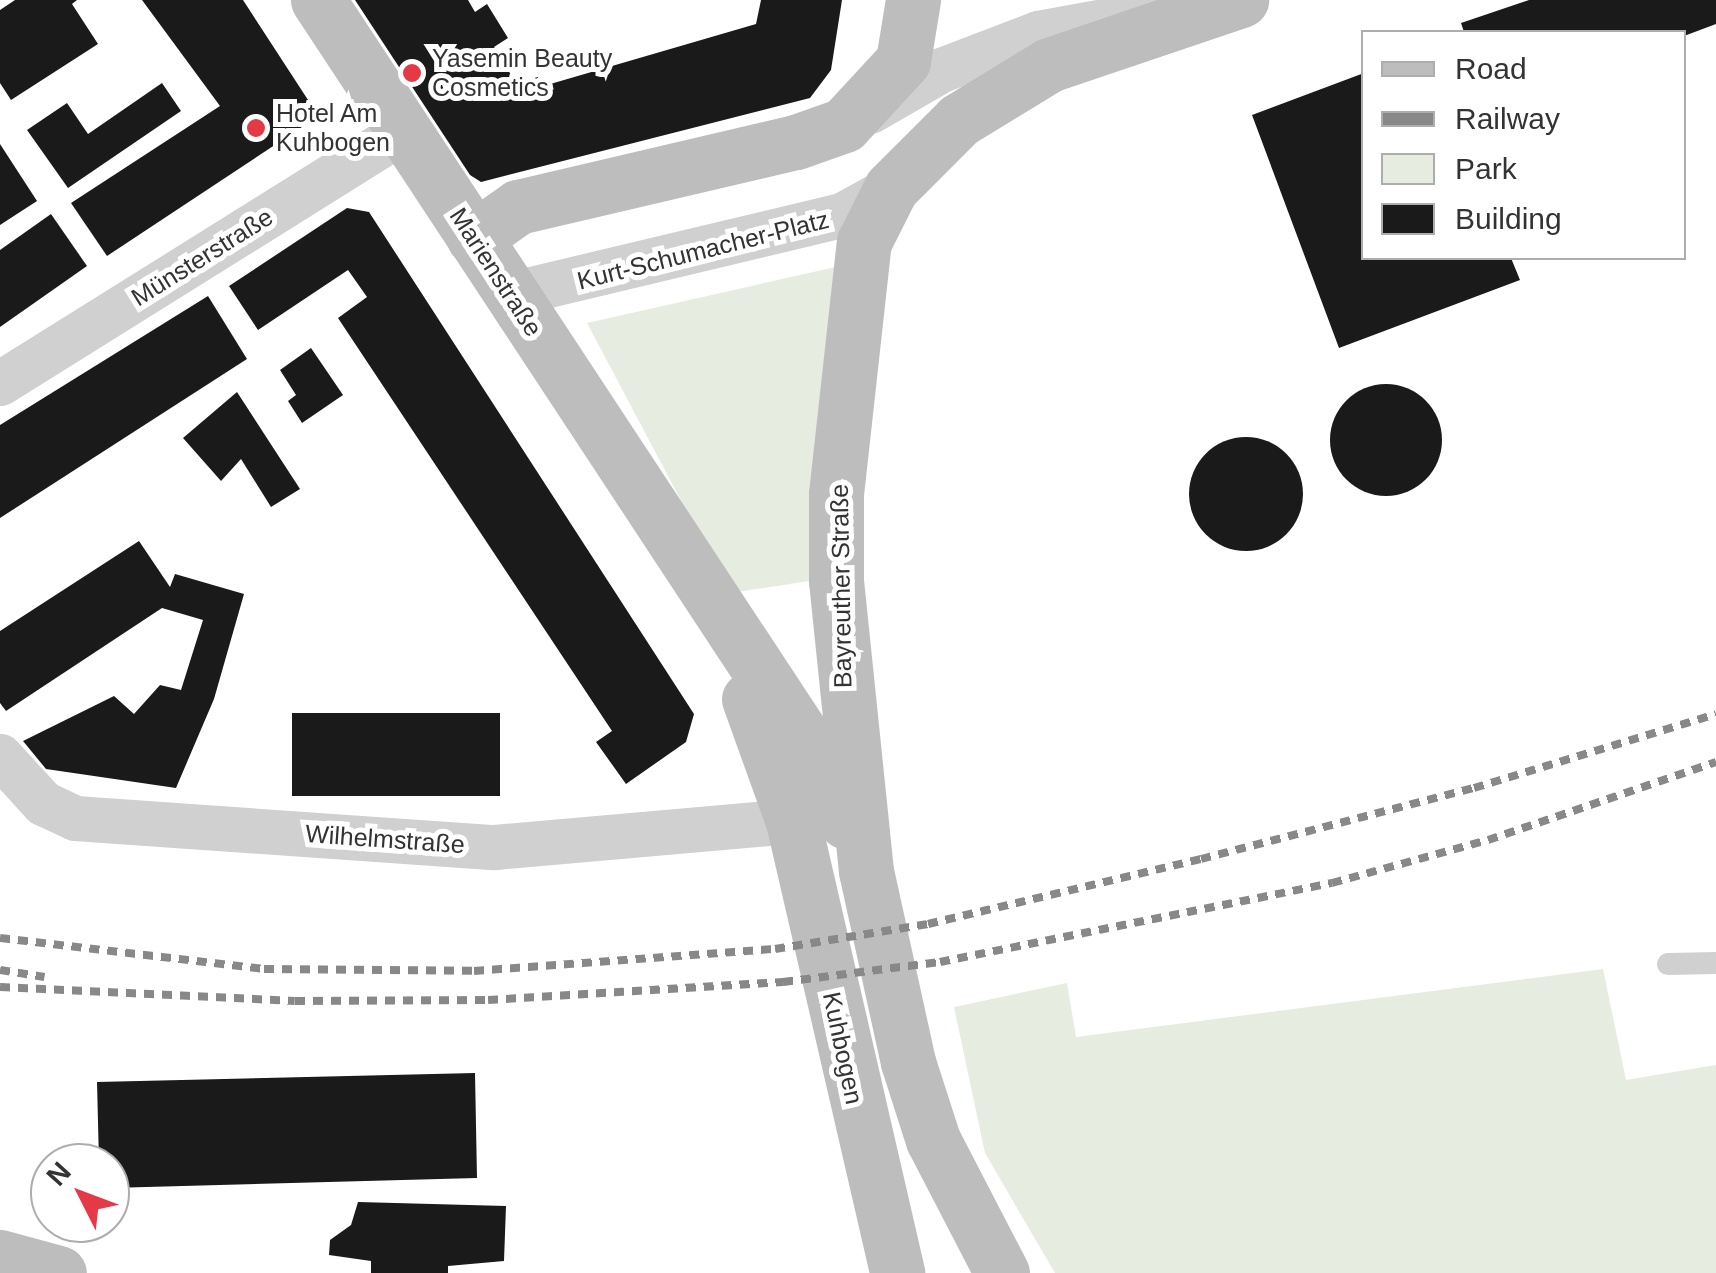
<!DOCTYPE html>
<html>
<head>
<meta charset="utf-8">
<style>
	body { margin:0 }
	#map { position:relative; width:1716px; height:1273px; overflow:hidden; background:#fff; font-family:Helvetica,sans-serif }
	div>[style] { position:absolute }
	.green>* { inset:0; background:#e6ecdf }
	.building>* { inset:0; background:#1a1a1a; transform-origin:0 0 }
	.round { border-radius:50% }
	.lane>* { height:22px; margin:-11px; padding:0 11px; transform-origin:11px; border-radius:11px; background:#d0d0d0 }
	.street>* { height:45px; margin:-22.5px; padding:0 22.5px; transform-origin:22.5px; border-radius:22.5px; background:#d0d0d0 }
	.secondary>* { height:55px; margin:-27.5px; padding:0 27.5px; transform-origin:27.5px; border-radius:27.5px; background:#bdbdbd }
	.rail>* { height:8px; margin-top:-4px; transform-origin:0; background:repeating-linear-gradient(90deg,#888 0 10px,transparent 0 18px) }
	.dots>* { width:28px; height:28px; translate:-50% -50%; box-sizing:border-box; border:5px solid #fff; border-radius:50% }
	span { translate:-50% -50%; white-space:nowrap; text-align:center; line-height:1.15; -webkit-text-stroke:10px #fff; paint-order:stroke }
	.poi-label { font-size:25px; color:#333 }
	.left { translate:0 -50%; text-align:left }
	.street-label { font-size:25px; color:#333 }
	.legend { position:absolute; left:1361px; top:30px; width:325px; height:230px; box-sizing:border-box; background:#fff; border:2px solid #adadad; margin:0; padding:12px 18px; list-style:none; font-size:30px; color:#333 }
	.legend li { display:flex; align-items:center; gap:20px; height:50px }
	.legend b { width:50px; border:2px solid #adadad }
	.north { position:absolute; left:30px; top:1143px; width:100px; height:100px; box-sizing:border-box; background:#fff; border:2px solid #adadad; border-radius:50%; rotate:312deg; font-size:28px; font-weight:700; line-height:40px; text-align:center; color:#333 }
	.north::after { content:''; display:block; margin:auto; width:35px; height:45px; background:#e63946; clip-path:polygon(50% 0,100% 100%,50% 72%,0 100%) }
</style>
</head>
<body>
<div id="map">
	<div class="green">
		<div style="clip-path:polygon(849px 264px,816px 580px,730px 593px,587px 323px)"></div>
		<div style="clip-path:polygon(1603px 969px,1626px 1080px,1716px 1065px,1716px 1273px,1055px 1273px,985px 1153px,954px 1007px,1067px 983px,1076px 1037px)"></div>
	</div>
	<div class="building">
		<div style="clip-path:polygon(15px 0,77px 0,72px 4px,98px 44px,11px 100px,0 83px,0 10px)"></div>
		<div style="clip-path:polygon(142px 0,243px 0,310px 103px,308px 123px,107px 256px,71px 203px,220px 106px)"></div>
		<div style="clip-path:polygon(355px 0,468px 0,475px 12px,487px 4px,508px 38px,494px 47px,516px 83px,538px 77px,540px 87px,756px 24px,761px 0,842px 0,831px 70px,810px 98px,481px 182px,470px 175px)"></div>
		<div style="clip-path:polygon(1529px 0,1716px 0,1716px 24px,1684px 36px,1464px 32px,1461px 23px)"></div>
		<div style="clip-path:polygon(1364px 73px,1364px 258px,1511px 258px,1520px 280px,1339px 348px,1252px 115px)"></div>
		<div style="clip-path:polygon(162px 83px,181px 111px,68px 188px,27px 130px,67px 103px,88px 134px)"></div>
		<div style="clip-path:polygon(0 144px,37px 201px,0 225px)"></div>
		<div style="clip-path:polygon(347px 208px,369px 212px,694px 714px,686px 742px,626px 784px,596px 742px,612px 731px,338px 318px,367px 297px,348px 270px,258px 330px,229px 286px)"></div>
		<div style="clip-path:polygon(51px 214px,87px 266px,0 327px,0 250px)"></div>
		<div style="clip-path:polygon(208px 296px,247px 359px,0 518px,0 425px)"></div>
		<div style="clip-path:polygon(311px 348px,343px 395px,302px 423px,288px 401px,296px 395px,280px 370px)"></div>
		<div class="round" style="left:1330px;top:384px;width:112px;height:112px"></div>
		<div style="clip-path:polygon(237px 392px,300px 489px,271px 507px,241px 459px,221px 481px,183px 438px)"></div>
		<div class="round" style="left:1189px;top:437px;width:114px;height:114px"></div>
		<div style="clip-path:polygon(139px 541px,170px 587px,175px 574px,244px 594px,214px 699px,176px 788px,46px 769px,23px 741px,114px 696px,134px 714px,160px 685px,181px 690px,203px 620px,162px 608px,6px 711px,0 703px,0 631px)"></div>
		<div style="left:500px;top:713px;width:83px;height:208px;rotate:90deg"></div>
		<div style="clip-path:polygon(475px 1073px,477px 1178px,110px 1188px,110px 1163px,99px 1163px,97px 1082px)"></div>
		<div style="clip-path:polygon(358px 1202px,506px 1206px,504px 1261px,448px 1266px,448px 1273px,371px 1273px,371px 1261px,329px 1255px,330px 1240px,351px 1225px)"></div>
	</div>
	<div class="lane">
		<div style="left:1668px;top:964px;width:48px;rotate:-1.2deg"></div>
	</div>
	<div class="street">
		<div style="left:870px;top:111px;width:82px;rotate:-30deg"></div>
		<div style="left:941px;top:70px;width:104px;rotate:-20.9deg"></div>
		<div style="left:1038px;top:33px;width:106px;rotate:-10.4deg"></div>
		<div style="left:510px;top:294px;width:341px;rotate:-13.4deg"></div>
		<div style="left:842px;top:215px;width:56px;rotate:-28.9deg"></div>
		<div style="left:0;top:383px;width:476px;rotate:-32deg"></div>
		<div style="left:0;top:756px;width:64px;rotate:47.5deg"></div>
		<div style="left:43px;top:803px;width:35px;rotate:25deg"></div>
		<div style="left:75px;top:818px;width:420px;rotate:4deg"></div>
		<div style="left:494px;top:847px;width:300px;rotate:-5deg"></div>
	</div>
	<div class="secondary">
		<div style="left:318px;top:0;width:880px;rotate:56.63deg"></div>
		<div style="left:802px;top:735px;width:97px;rotate:63.2deg"></div>
		<div style="left:474px;top:238px;width:54px;rotate:-35.2deg"></div>
		<div style="left:518px;top:207px;width:285px;rotate:-13.2deg"></div>
		<div style="left:796px;top:142px;width:51px;rotate:-19.5deg"></div>
		<div style="left:844px;top:125px;width:87px;rotate:-47.3deg"></div>
		<div style="left:903px;top:61px;width:62px;rotate:-80.7deg"></div>
		<div style="left:749px;top:699px;width:130px;rotate:70.2deg"></div>
		<div style="left:793px;top:821px;width:464px;rotate:77deg"></div>
		<div style="left:0;top:1257px;width:61px;rotate:15.2deg"></div>
		<div style="left:1002px;top:1273px;width:150px;rotate:-117.4deg"></div>
		<div style="left:933px;top:1140px;width:82px;rotate:-107.8deg"></div>
		<div style="left:908px;top:1062px;width:196px;rotate:-102.4deg"></div>
		<div style="left:866px;top:871px;width:292px;rotate:-95.9deg"></div>
		<div style="left:836px;top:581px;width:87px;rotate:-90deg"></div>
		<div style="left:836px;top:494px;width:254px;rotate:-83.7deg"></div>
		<div style="left:864px;top:242px;width:60px;rotate:-63.4deg"></div>
		<div style="left:891px;top:188px;width:96px;rotate:-45deg"></div>
		<div style="left:959px;top:120px;width:105px;rotate:-31.4deg"></div>
		<div style="left:1049px;top:65px;width:203px;rotate:-18.7deg"></div>
	</div>
	<div class="rail">
		<div style="left:0;top:938px;width:266px;rotate:6.7deg"></div>
		<div style="left:264px;top:969px;width:210px;rotate:0.5deg"></div>
		<div style="left:474px;top:971px;width:302px;rotate:-4.2deg"></div>
		<div style="left:775px;top:949px;width:155px;rotate:-9.3deg"></div>
		<div style="left:928px;top:924px;width:281px;rotate:-13.4deg"></div>
		<div style="left:1201px;top:859px;width:282px;rotate:-14.6deg"></div>
		<div style="left:1474px;top:788px;width:253px;rotate:-17deg"></div>
		<div style="left:0;top:970px;width:45px;rotate:9deg"></div>
		<div style="left:0;top:987px;width:295px;rotate:2.7deg"></div>
		<div style="left:295px;top:1001px;width:193px;rotate:-0.3deg"></div>
		<div style="left:488px;top:1000px;width:296px;rotate:-3.5deg"></div>
		<div style="left:783px;top:982px;width:158px;rotate:-7.3deg"></div>
		<div style="left:940px;top:962px;width:400px;rotate:-11.4deg"></div>
		<div style="left:1332px;top:883px;width:162px;rotate:-15.4deg"></div>
		<div style="left:1488px;top:840px;width:241px;rotate:-18.9deg"></div>
	</div>
	<div class="dots">
		<div style="left:412px;top:73px;background:#e63946"></div>
		<div style="left:256px;top:128px;background:#e63946"></div>
	</div>
	<div class="poi-label">
		<span class="left" style="left:432px;top:73px">Yasemin Beauty<br>Cosmetics</span>
		<span class="left" style="left:276px;top:128px">Hotel Am<br>Kuhbogen</span>
	</div>
	<div class="street-label">
		<span style="left:703px;top:250px;rotate:-14deg">Kurt-Schumacher-Platz</span>
		<span style="left:202px;top:257px;rotate:-32deg">Münsterstraße</span>
		<span style="left:496px;top:272px;rotate:57deg">Marienstraße</span>
		<span style="left:841px;top:586px;rotate:-91deg">Bayreuther Straße</span>
		<span style="left:385px;top:839px;rotate:4deg">Wilhelmstraße</span>
		<span style="left:843px;top:1048px;rotate:78deg">Kuhbogen</span>
	</div>
	<ul class="legend">
	<li><b style="height:12px;background:#bdbdbd"></b>Road</li>
	<li><b style="height:12px;background:#888"></b>Railway</li>
	<li><b style="height:28px;background:#e6ecdf"></b>Park</li>
	<li><b style="height:28px;background:#1a1a1a"></b>Building</li>
	</ul>
	<div class="north">N</div>
</div>
</body>
</html>
